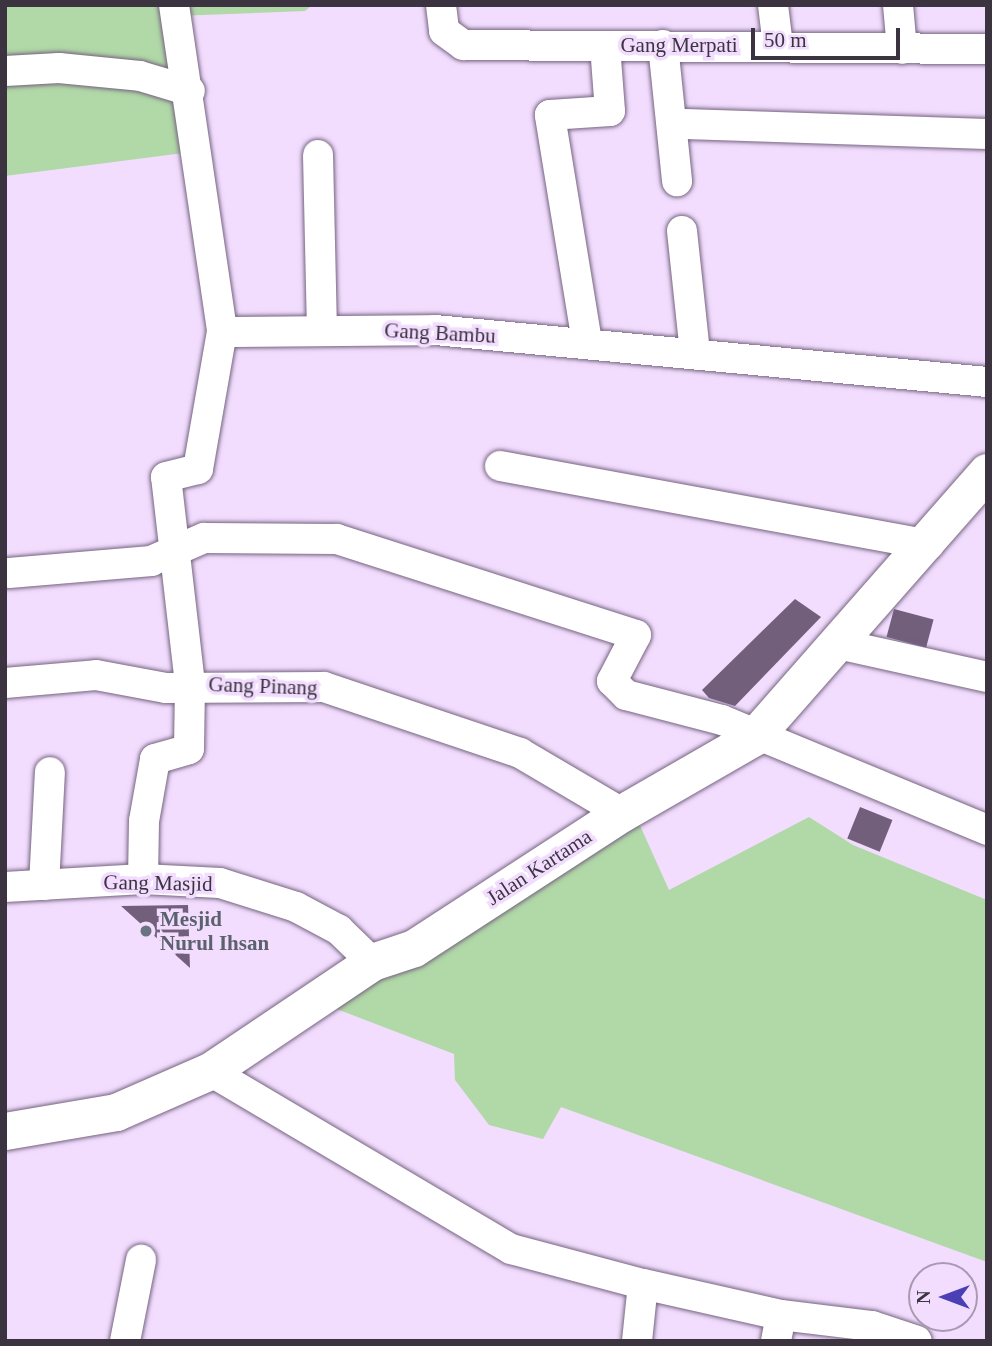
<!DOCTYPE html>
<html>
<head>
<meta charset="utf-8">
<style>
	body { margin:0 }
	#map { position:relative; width:992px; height:1346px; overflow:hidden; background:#f2ddfe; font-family:"Times New Roman",serif }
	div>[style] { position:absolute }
	.green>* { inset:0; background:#b1d8a7 }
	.building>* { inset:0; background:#715f7c; transform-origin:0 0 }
	.roads { filter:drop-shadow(0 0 2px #766480) drop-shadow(0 0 2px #766480) }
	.minor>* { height:30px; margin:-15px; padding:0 15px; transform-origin:15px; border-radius:15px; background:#fff }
	.major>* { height:37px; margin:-18.5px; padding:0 18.5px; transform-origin:18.5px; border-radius:18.5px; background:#fff }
	.dots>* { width:19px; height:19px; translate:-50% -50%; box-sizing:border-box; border:4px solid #f2ddfe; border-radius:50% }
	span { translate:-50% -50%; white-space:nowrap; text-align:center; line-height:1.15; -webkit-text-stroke:7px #f2ddfe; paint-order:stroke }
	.street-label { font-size:21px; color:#3b3340 }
	.worship-label { font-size:21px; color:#5b616d; font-weight:700 }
	.left { translate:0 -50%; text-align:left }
	.frame { position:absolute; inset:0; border:7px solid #3b3340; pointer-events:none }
	.north { position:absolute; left:908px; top:1262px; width:70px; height:70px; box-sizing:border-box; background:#f2ddfe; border:2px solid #a999b2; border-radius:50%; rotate:270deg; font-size:19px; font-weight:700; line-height:28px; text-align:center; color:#3b3340 }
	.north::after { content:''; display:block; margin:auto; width:24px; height:32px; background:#4a3fb5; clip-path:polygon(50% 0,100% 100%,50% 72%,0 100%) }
	.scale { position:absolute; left:751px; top:28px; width:149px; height:32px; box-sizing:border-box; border:4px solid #3b3340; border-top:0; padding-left:9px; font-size:21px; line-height:24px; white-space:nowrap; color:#3b3340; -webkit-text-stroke:5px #f2ddfe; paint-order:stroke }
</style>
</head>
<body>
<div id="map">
	<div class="green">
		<div style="clip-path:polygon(5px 5px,312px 5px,305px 11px,176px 16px,199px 151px,5px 176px)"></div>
		<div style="clip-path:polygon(809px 817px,853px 845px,987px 900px,987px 1262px,561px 1107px,543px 1139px,489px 1125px,455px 1080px,454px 1054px,334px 1008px,638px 821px,669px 890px)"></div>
	</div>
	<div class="building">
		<div style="clip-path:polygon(795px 599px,821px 617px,735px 706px,709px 698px,702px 690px)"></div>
		<div style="left:894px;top:609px;width:41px;height:29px;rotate:15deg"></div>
		<div style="left:860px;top:807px;width:35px;height:34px;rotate:22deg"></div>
		<div style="clip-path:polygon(188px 905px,190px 968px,121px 906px)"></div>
	</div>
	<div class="roads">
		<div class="minor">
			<div style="left:174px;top:5px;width:331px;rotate:81.6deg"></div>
			<div style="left:222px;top:332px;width:213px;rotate:-0.5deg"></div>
			<div style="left:435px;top:330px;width:554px;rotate:5.38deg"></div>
			<div style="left:441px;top:5px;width:26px;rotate:83deg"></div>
			<div style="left:444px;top:31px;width:24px;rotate:36deg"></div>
			<div style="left:463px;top:45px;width:524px;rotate:0.44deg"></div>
			<div style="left:773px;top:5px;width:41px;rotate:83deg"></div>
			<div style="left:898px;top:5px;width:44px;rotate:84.8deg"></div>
			<div style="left:663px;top:45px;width:137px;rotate:84.1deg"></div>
			<div style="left:5px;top:71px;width:54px;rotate:-3.2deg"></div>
			<div style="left:59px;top:68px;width:81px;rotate:5.6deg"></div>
			<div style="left:140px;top:76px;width:52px;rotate:16.7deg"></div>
			<div style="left:685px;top:124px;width:302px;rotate:1.9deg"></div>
			<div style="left:318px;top:155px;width:176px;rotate:88.7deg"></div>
			<div style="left:682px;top:231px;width:122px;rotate:83.9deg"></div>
			<div style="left:587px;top:342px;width:230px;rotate:-99.3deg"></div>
			<div style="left:550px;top:115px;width:60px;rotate:-3.8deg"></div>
			<div style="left:610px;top:111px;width:65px;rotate:-94.4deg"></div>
			<div style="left:500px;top:466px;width:436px;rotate:10.4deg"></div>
			<div style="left:9px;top:573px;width:143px;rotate:-4.8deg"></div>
			<div style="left:151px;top:561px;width:58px;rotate:-23.5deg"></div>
			<div style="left:204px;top:538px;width:133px;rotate:0.4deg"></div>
			<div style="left:337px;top:539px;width:314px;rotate:17.8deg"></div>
			<div style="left:636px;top:635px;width:52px;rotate:117.6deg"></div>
			<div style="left:612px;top:681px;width:20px;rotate:45deg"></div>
			<div style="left:626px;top:695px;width:99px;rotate:14.6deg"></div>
			<div style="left:722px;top:720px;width:287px;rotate:22.5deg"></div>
			<div style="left:834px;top:643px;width:157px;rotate:12.5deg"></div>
			<div style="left:5px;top:683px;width:91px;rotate:-5deg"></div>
			<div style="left:96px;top:675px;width:71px;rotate:10.5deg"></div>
			<div style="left:166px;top:688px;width:158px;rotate:-0.4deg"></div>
			<div style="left:324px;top:687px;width:207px;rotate:18.6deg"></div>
			<div style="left:520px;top:753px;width:118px;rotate:30.5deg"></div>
			<div style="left:143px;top:879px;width:58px;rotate:-89deg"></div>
			<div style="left:144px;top:821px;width:63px;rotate:-79.9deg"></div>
			<div style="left:155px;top:759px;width:35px;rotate:-16deg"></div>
			<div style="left:189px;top:749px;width:65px;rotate:-89.1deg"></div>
			<div style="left:190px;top:684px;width:208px;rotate:-96.6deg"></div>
			<div style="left:166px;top:477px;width:33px;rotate:-14deg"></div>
			<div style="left:198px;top:469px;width:139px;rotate:-80.1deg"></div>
			<div style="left:44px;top:885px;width:113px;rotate:-87deg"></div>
			<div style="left:5px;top:887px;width:138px;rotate:-3.3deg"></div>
			<div style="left:143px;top:879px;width:77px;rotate:3deg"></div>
			<div style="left:220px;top:883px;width:80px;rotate:17.5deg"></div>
			<div style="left:296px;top:907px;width:49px;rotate:28.1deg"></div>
			<div style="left:339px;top:930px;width:46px;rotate:44.1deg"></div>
			<div style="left:210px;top:1071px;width:350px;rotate:30.6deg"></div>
			<div style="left:511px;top:1249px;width:137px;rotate:14.9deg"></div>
			<div style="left:643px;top:1284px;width:141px;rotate:12.7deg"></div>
			<div style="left:781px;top:1315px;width:92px;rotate:6.9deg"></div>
			<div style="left:872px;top:1326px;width:47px;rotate:18.4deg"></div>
			<div style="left:125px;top:1341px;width:83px;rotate:-78.8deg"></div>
			<div style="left:637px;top:1341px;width:57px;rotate:-84deg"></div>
			<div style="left:776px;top:1341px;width:26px;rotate:-79deg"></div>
		</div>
		<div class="major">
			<div style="left:5px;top:1131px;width:113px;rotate:-9.7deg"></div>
			<div style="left:116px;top:1112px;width:103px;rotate:-23.6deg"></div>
			<div style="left:210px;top:1071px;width:195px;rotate:-33.9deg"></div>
			<div style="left:372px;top:962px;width:44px;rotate:-18.4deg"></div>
			<div style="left:414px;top:948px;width:248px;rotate:-33deg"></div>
			<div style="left:622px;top:813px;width:152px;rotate:-29.9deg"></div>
			<div style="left:754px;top:737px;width:353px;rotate:-48.7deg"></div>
		</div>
	</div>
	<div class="dots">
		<div style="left:146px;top:931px;background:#6b7280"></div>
	</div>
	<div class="street-label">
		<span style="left:679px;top:45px">Gang Merpati</span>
		<span style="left:440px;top:333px;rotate:3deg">Gang Bambu</span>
		<span style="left:263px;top:686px;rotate:2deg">Gang Pinang</span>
		<span style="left:539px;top:867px;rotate:-33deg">Jalan Kartama</span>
		<span style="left:158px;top:883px;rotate:1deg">Gang Masjid</span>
	</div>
	<div class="worship-label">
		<span class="left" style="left:160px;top:931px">Mesjid<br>Nurul Ihsan</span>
	</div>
	<div class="frame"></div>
	<div class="north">N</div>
	<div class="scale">50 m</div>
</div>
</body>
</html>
